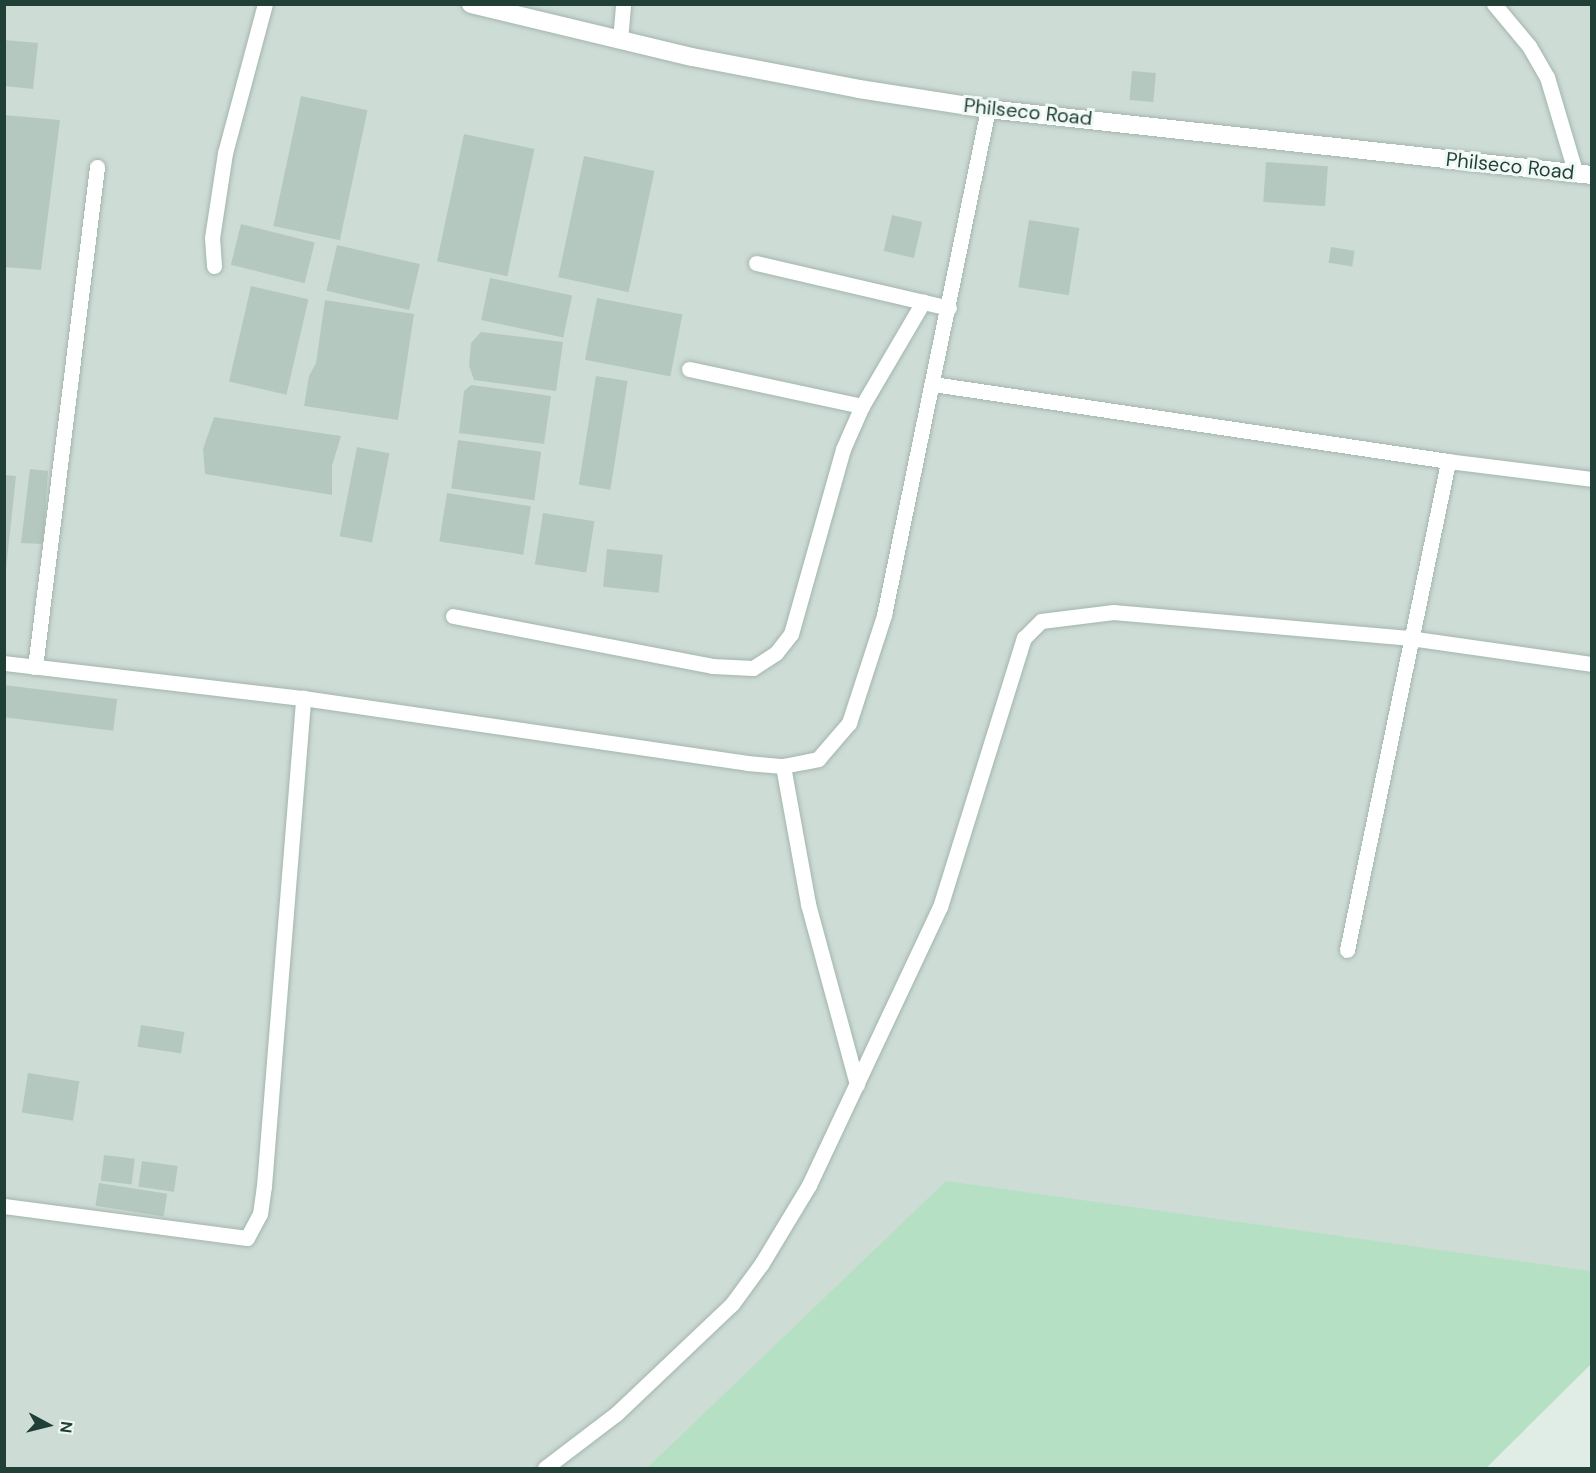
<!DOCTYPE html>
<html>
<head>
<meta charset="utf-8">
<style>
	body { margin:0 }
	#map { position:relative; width:1596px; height:1473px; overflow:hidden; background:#e0ede7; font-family:"DM Sans",sans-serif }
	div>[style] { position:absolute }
	.built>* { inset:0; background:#cedcd6 }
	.green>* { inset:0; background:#b6e0c3 }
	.building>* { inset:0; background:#b5c8c0; transform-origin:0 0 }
	.roads { filter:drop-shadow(0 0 2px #a2b5af) drop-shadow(0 0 2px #a2b5af) }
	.lane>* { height:15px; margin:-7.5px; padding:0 7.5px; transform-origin:7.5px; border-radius:7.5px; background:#fff }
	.street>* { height:18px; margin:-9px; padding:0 9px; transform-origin:9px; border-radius:9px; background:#fff }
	span { translate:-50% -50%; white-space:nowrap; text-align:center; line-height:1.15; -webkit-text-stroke:6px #f1f9f5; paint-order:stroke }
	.street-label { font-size:20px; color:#1f3f37 }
	.frame { position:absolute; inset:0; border:6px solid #1f3f37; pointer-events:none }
	.north { position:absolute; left:18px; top:1395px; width:60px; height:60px; -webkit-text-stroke:4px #f1f9f5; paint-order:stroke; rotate:97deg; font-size:16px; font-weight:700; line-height:24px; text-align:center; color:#1f3f37 }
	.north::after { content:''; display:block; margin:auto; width:21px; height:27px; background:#1f3f37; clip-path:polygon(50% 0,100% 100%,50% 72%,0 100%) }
</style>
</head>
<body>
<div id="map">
	<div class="built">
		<div style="clip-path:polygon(5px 5px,1591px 5px,1591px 1364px,1486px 1468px,5px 1468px)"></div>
	</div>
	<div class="green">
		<div style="clip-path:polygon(946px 1181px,1591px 1271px,1591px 1364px,1486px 1468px,647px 1468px)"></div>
	</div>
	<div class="building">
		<div style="clip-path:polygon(4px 40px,38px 43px,33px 89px,4px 86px)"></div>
		<div style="left:1132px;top:71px;width:24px;height:29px;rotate:5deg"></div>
		<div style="left:301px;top:96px;width:68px;height:133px;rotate:12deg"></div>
		<div style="clip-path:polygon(4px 115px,60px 120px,41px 270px,4px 267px)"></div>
		<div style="left:464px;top:134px;width:72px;height:130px;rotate:12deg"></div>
		<div style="left:584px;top:156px;width:72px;height:124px;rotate:12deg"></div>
		<div style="left:1266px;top:162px;width:62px;height:40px;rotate:4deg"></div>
		<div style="left:892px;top:215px;width:31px;height:37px;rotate:13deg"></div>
		<div style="left:1029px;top:220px;width:51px;height:68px;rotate:9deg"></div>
		<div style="left:241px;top:224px;width:76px;height:42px;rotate:14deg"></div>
		<div style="left:337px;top:245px;width:85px;height:47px;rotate:13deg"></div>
		<div style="left:1331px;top:247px;width:24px;height:16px;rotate:9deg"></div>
		<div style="left:490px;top:278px;width:84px;height:43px;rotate:12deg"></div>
		<div style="left:251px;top:286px;width:59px;height:98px;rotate:13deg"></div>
		<div style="left:597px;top:298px;width:87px;height:63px;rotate:11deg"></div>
		<div style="clip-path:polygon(325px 300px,414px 314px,398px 420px,304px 406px,309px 376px,316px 363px)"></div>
		<div style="clip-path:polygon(481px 332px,563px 342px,556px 391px,474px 380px,469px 366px,471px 343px)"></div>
		<div style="left:596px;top:376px;width:32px;height:110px;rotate:9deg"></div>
		<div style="clip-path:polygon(471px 385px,551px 396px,544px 444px,459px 433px,464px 391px)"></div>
		<div style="clip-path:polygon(214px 417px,341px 436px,332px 466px,332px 495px,205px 474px,203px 449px)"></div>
		<div style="left:458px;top:440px;width:84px;height:49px;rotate:8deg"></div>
		<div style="left:357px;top:447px;width:33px;height:91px;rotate:11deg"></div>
		<div style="clip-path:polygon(30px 469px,48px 471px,43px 544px,21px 543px)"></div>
		<div style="clip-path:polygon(4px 475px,16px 476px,6px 569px,4px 569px)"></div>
		<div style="left:447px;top:493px;width:85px;height:49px;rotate:9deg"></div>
		<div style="left:543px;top:513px;width:52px;height:52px;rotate:9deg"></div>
		<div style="left:607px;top:549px;width:56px;height:38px;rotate:6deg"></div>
		<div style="left:4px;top:685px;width:114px;height:32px;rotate:7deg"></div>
		<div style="left:141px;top:1025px;width:44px;height:22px;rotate:9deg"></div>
		<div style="left:28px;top:1073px;width:52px;height:40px;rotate:9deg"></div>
		<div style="left:104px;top:1155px;width:31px;height:26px;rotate:7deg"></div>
		<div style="left:142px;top:1161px;width:36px;height:26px;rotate:8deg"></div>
		<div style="left:99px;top:1183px;width:69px;height:23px;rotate:9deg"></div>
	</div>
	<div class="roads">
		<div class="lane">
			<div style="left:1494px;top:4px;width:55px;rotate:50.2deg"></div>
			<div style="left:1529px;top:46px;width:36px;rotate:60deg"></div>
			<div style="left:1547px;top:77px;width:101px;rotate:73.4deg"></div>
			<div style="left:620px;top:40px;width:36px;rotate:-85deg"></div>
			<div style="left:756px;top:263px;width:198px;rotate:13.1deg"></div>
			<div style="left:214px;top:266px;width:28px;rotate:-94deg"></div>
			<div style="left:212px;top:238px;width:86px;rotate:-81.3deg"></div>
			<div style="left:225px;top:153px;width:154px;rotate:-75deg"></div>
			<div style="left:689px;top:369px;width:177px;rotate:12.1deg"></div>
			<div style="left:933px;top:384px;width:521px;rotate:8.5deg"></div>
			<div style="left:1448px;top:461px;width:145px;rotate:7.1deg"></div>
			<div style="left:453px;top:616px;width:264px;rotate:10.9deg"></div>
			<div style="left:712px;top:666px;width:41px;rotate:2.8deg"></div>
			<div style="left:753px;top:668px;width:27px;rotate:-33deg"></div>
			<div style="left:776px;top:653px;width:24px;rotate:-52deg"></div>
			<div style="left:791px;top:634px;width:192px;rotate:-74.3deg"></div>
			<div style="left:843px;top:449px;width:47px;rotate:-66.2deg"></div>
			<div style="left:862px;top:406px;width:121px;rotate:-59.6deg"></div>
			<div style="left:4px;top:663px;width:301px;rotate:6.7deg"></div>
			<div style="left:303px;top:698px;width:449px;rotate:8.3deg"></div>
			<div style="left:747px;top:763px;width:36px;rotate:5deg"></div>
			<div style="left:783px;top:766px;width:36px;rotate:-11deg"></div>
			<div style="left:818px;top:759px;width:48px;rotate:-49.3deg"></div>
			<div style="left:849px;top:723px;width:114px;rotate:-72deg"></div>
			<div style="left:884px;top:615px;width:517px;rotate:-78.39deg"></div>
			<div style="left:35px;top:667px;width:504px;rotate:-82.93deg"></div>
			<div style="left:783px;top:766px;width:140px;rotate:79.7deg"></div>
			<div style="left:808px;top:904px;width:187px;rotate:74.8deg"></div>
			<div style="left:1347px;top:950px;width:499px;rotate:-78.3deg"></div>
			<div style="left:4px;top:1206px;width:245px;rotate:7.5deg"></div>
			<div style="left:247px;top:1238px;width:27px;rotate:-62deg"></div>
			<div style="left:260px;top:1214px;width:28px;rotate:-82deg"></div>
			<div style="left:264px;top:1186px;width:490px;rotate:-85.4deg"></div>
			<div style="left:545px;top:1468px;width:89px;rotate:-37.3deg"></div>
			<div style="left:616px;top:1414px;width:160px;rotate:-43.5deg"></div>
			<div style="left:732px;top:1304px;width:51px;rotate:-53.8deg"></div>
			<div style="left:762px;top:1263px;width:91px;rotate:-58.9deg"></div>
			<div style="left:809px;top:1185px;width:307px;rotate:-64.8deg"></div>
			<div style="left:940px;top:907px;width:282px;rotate:-72.7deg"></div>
			<div style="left:1024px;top:638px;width:24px;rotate:-45deg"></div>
			<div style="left:1041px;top:621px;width:73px;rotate:-7.1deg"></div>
			<div style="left:1113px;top:612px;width:297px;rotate:5deg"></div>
			<div style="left:1409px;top:638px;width:185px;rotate:8.1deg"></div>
		</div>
		<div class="street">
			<div style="left:471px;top:4px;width:227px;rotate:13.5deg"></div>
			<div style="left:692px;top:57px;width:170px;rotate:10.8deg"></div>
			<div style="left:859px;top:89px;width:131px;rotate:8.8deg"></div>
			<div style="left:988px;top:109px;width:608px;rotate:6.24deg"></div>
		</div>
	</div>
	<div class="street-label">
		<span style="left:1028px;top:112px;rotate:6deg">Philseco Road</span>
		<span style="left:1510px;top:166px;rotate:6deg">Philseco Road</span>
	</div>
	<div class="frame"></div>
	<div class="north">N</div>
</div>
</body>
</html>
